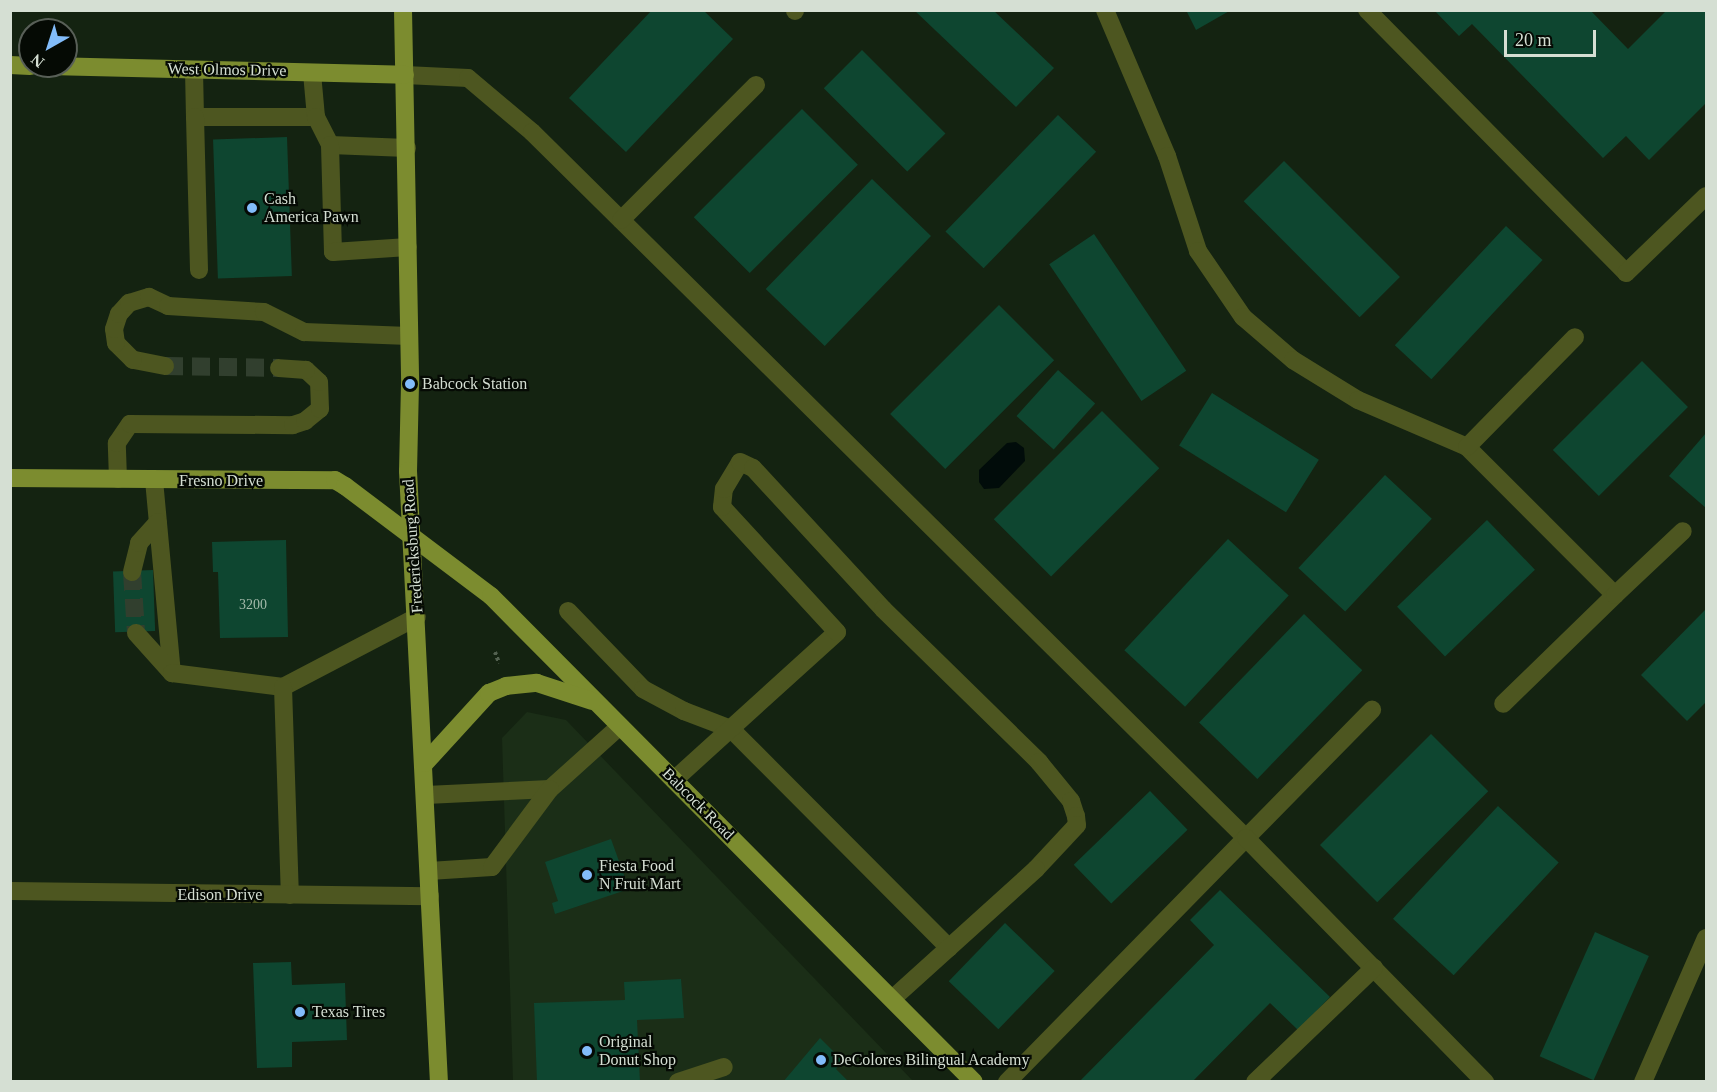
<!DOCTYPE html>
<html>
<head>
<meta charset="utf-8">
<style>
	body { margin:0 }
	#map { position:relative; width:1717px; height:1092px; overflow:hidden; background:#142311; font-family:Georgia,serif }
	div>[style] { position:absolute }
	.built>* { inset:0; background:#1b2e17 }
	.water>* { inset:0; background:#010c0a }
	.building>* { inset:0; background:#0e4630; transform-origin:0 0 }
	.minor-tunnel>* { height:18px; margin-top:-9px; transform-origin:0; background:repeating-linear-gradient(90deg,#313f2e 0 18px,transparent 0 27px) }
	.path>* { height:4px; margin-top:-2px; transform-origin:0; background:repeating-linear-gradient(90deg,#536150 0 3px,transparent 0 6px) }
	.minor>* { height:18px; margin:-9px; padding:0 9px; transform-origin:9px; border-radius:9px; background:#4d5620 }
	.major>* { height:18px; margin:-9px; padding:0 9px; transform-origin:9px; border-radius:9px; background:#7c8c2f }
	.dots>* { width:16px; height:16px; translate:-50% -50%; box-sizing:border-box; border:3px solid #050a04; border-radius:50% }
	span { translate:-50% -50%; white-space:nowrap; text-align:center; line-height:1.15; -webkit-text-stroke:4.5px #050a04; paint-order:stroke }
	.number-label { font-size:14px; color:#a3b9aa }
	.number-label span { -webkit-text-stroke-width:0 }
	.street-label { font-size:16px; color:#d5dfd3 }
	.poi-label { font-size:16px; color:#d5dfd3 }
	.left { translate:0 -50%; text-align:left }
	.frame { position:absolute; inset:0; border:12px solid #d5dfd3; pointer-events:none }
	.north { position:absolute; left:18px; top:18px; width:60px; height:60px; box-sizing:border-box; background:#050a04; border:2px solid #585f57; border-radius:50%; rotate:219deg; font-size:16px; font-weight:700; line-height:24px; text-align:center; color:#d5dfd3 }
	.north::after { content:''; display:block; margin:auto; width:21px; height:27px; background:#82bcfa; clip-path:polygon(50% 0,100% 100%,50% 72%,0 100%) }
	.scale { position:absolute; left:1504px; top:30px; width:92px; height:27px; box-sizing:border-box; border:3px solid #d5dfd3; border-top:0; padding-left:8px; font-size:18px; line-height:21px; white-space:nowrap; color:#d5dfd3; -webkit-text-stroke:4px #050a04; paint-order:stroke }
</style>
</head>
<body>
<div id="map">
	<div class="built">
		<div style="clip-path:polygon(527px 712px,566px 720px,913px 1081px,513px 1081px,502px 738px)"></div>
	</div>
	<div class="water">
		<div style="clip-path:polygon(1016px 442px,1024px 448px,1025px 461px,999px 488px,984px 489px,979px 482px,979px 470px,1007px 443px)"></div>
	</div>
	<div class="building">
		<div style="clip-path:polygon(652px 10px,703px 10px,733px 39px,626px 152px,569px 98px)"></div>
		<div style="clip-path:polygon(914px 10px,993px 10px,1054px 68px,1016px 107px)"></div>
		<div style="clip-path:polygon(1186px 10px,1231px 10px,1196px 30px)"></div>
		<div style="clip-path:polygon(1434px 10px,1590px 10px,1628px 49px,1667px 10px,1706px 10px,1706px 103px,1649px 160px,1626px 136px,1603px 158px,1472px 24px,1459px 36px)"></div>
		<div style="left:862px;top:50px;width:118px;height:54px;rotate:45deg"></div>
		<div style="left:802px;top:109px;width:79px;height:153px;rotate:45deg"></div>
		<div style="left:1058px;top:115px;width:53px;height:162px;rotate:44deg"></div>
		<div style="left:287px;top:137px;width:139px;height:74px;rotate:88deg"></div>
		<div style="left:1284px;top:161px;width:164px;height:57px;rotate:45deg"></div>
		<div style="left:872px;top:179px;width:82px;height:153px;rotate:44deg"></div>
		<div style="left:1506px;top:226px;width:50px;height:163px;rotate:43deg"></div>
		<div style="left:1094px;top:234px;width:165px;height:54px;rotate:56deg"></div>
		<div style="left:999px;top:305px;width:78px;height:154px;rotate:45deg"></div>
		<div style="left:1642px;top:361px;width:65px;height:126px;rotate:45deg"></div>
		<div style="left:1058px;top:370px;width:50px;height:62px;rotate:42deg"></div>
		<div style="left:1212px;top:393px;width:126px;height:62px;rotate:32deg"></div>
		<div style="left:1102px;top:411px;width:81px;height:153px;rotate:45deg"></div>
		<div style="clip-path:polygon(1706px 433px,1706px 508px,1669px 476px)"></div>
		<div style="left:1385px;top:475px;width:64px;height:127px;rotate:43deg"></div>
		<div style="left:1487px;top:520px;width:69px;height:125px;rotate:46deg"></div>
		<div style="left:1228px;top:539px;width:83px;height:152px;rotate:43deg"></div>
		<div style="clip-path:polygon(286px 540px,288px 637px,220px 638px,218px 572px,213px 572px,212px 542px)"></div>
		<div style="left:153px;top:570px;width:61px;height:40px;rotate:88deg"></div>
		<div style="clip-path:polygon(1706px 609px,1706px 702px,1687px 721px,1641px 675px)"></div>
		<div style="left:1304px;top:614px;width:81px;height:151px;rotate:44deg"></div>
		<div style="left:1431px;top:734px;width:81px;height:157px;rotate:45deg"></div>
		<div style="left:1150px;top:791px;width:54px;height:106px;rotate:46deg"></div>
		<div style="left:1498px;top:806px;width:83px;height:154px;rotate:43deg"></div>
		<div style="clip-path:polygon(611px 839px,629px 889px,555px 914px,552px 903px,558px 901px,545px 862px)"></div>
		<div style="clip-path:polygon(1220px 890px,1330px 997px,1298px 1030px,1270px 1003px,1192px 1082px,1079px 1082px,1214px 945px,1190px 920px)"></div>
		<div style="left:1005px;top:923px;width:69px;height:81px;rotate:44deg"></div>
		<div style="left:1595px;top:932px;width:59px;height:136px;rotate:24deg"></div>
		<div style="clip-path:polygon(291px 962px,292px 985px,345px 983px,347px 1040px,292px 1042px,292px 1067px,257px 1068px,253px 963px)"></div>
		<div style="clip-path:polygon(681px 979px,684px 1018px,637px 1020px,640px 1082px,537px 1082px,534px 1003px,625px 1000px,624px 982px)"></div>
		<div style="clip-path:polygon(820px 1038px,843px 1061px,836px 1069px,849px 1082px,783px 1082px)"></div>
	</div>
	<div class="minor-tunnel">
		<div style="left:165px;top:366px;width:114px;rotate:1deg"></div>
		<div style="left:132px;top:572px;width:61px;rotate:86.2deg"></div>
	</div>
	<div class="path">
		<div style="left:495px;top:652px;width:12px;rotate:70deg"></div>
	</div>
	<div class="minor">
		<div style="left:1105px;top:10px;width:159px;rotate:67deg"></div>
		<div style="left:1167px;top:156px;width:100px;rotate:71.9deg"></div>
		<div style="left:1198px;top:251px;width:80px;rotate:55.7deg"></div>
		<div style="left:1243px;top:317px;width:66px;rotate:40.7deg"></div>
		<div style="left:1293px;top:360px;width:76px;rotate:31.6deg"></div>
		<div style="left:1358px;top:400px;width:119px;rotate:23.3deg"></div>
		<div style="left:1467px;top:447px;width:209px;rotate:45deg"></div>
		<div style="left:1615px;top:595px;width:156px;rotate:135.8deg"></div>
		<div style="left:1367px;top:10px;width:369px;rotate:45.4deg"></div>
		<div style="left:1626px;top:273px;width:111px;rotate:-43.9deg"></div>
		<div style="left:795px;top:11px;width:1px;rotate:-90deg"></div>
		<div style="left:194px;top:70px;width:47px;rotate:88.8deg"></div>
		<div style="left:195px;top:117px;width:121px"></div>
		<div style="left:312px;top:73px;width:44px;rotate:84.8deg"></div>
		<div style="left:316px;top:117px;width:31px;rotate:63deg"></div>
		<div style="left:405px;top:75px;width:63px;rotate:2.7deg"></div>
		<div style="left:468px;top:78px;width:84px;rotate:40.2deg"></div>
		<div style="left:532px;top:132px;width:1004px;rotate:44.68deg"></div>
		<div style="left:1246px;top:838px;width:180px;rotate:-45.5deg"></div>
		<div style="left:195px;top:117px;width:153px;rotate:88.5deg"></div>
		<div style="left:407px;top:148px;width:77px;rotate:-177.8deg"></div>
		<div style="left:330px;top:145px;width:107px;rotate:88.4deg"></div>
		<div style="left:333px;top:252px;width:75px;rotate:-3.8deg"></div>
		<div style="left:621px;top:220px;width:191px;rotate:-45deg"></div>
		<div style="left:165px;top:366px;width:33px;rotate:-169deg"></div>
		<div style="left:133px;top:360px;width:24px;rotate:-135deg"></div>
		<div style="left:116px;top:343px;width:14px;rotate:-98deg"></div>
		<div style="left:114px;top:329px;width:16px;rotate:-72deg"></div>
		<div style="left:119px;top:314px;width:15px;rotate:-48deg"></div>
		<div style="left:129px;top:303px;width:21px;rotate:-17deg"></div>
		<div style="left:149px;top:297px;width:21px;rotate:25deg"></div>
		<div style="left:168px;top:306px;width:96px;rotate:3.6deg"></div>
		<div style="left:264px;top:312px;width:45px;rotate:26.6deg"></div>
		<div style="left:304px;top:332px;width:105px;rotate:2.2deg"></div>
		<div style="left:1467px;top:447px;width:154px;rotate:-45.5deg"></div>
		<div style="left:118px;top:479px;width:36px;rotate:-92deg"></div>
		<div style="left:117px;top:443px;width:23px;rotate:-56deg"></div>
		<div style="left:130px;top:424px;width:163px;rotate:0.4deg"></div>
		<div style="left:293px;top:425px;width:13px;rotate:-18deg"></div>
		<div style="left:305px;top:421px;width:19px;rotate:-39deg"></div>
		<div style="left:320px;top:409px;width:27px;rotate:-92deg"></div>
		<div style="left:319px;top:382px;width:18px;rotate:-137deg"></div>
		<div style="left:306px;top:370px;width:27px;rotate:-176deg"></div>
		<div style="left:154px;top:480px;width:194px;rotate:84.7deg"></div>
		<div style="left:132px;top:572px;width:30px;rotate:-76deg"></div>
		<div style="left:139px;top:543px;width:28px;rotate:-48deg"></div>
		<div style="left:1615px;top:595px;width:93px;rotate:-43.3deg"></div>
		<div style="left:568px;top:611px;width:108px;rotate:46.1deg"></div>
		<div style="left:643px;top:689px;width:47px;rotate:28.2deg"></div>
		<div style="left:684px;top:711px;width:50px;rotate:21deg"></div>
		<div style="left:731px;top:729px;width:309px;rotate:45.1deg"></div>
		<div style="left:136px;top:633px;width:54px;rotate:48deg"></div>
		<div style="left:172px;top:673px;width:112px;rotate:7.2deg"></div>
		<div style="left:283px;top:687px;width:151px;rotate:-27.6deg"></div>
		<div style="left:283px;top:687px;width:208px;rotate:88.1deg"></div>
		<div style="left:674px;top:780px;width:220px;rotate:-42.2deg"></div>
		<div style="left:837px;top:632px;width:170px;rotate:-132.6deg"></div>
		<div style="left:722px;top:507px;width:18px;rotate:-84deg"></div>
		<div style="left:724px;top:489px;width:31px;rotate:-59deg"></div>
		<div style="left:740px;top:462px;width:14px;rotate:25deg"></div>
		<div style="left:753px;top:468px;width:192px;rotate:47.3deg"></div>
		<div style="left:883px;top:609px;width:219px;rotate:44.4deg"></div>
		<div style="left:1039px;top:762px;width:50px;rotate:50.6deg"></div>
		<div style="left:1071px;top:801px;width:16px;rotate:72deg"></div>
		<div style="left:1076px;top:816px;width:9px;rotate:84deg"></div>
		<div style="left:1077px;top:825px;width:60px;rotate:133deg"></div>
		<div style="left:1036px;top:869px;width:194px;rotate:137.9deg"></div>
		<div style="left:426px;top:795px;width:124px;rotate:-2.8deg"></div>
		<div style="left:550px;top:789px;width:94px;rotate:-42deg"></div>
		<div style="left:429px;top:871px;width:63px;rotate:-3.6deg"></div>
		<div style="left:492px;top:867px;width:97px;rotate:-53.4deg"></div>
		<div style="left:10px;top:891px;width:420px;rotate:0.7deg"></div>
		<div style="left:678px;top:1082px;width:48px;rotate:-18.1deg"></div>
		<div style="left:1007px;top:1082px;width:342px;rotate:-45.6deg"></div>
		<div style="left:1246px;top:838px;width:342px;rotate:45.6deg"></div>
		<div style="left:1255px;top:1082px;width:165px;rotate:-43.8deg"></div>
		<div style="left:1643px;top:1082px;width:157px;rotate:-66.4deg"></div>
	</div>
	<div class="major">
		<div style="left:403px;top:10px;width:374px;rotate:88.9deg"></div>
		<div style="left:410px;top:384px;width:87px;rotate:91.3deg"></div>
		<div style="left:408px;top:471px;width:612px;rotate:87.1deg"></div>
		<div style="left:10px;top:65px;width:20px;rotate:3deg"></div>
		<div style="left:49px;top:66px;width:356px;rotate:1.4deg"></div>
		<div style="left:10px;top:478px;width:325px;rotate:0.4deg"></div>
		<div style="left:335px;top:480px;width:12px;rotate:31deg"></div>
		<div style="left:345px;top:486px;width:183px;rotate:37deg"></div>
		<div style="left:491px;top:596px;width:685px;rotate:45.18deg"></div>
		<div style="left:425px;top:763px;width:95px;rotate:-47.6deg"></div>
		<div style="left:489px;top:693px;width:18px;rotate:-22deg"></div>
		<div style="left:506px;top:686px;width:31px;rotate:-6deg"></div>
		<div style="left:537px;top:683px;width:58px;rotate:18.1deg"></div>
	</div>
	<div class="dots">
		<div style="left:252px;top:208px;background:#82bcfa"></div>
		<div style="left:410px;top:384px;background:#82bcfa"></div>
		<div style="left:587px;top:875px;background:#82bcfa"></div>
		<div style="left:300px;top:1012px;background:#82bcfa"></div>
		<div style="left:587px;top:1051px;background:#82bcfa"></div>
		<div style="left:821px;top:1060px;background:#82bcfa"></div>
	</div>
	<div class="number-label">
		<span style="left:253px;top:605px">3200</span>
	</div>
	<div class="street-label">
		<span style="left:227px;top:70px;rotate:1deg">West Olmos Drive</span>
		<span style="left:221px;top:481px">Fresno Drive</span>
		<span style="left:413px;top:546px;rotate:-94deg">Fredericksburg Road</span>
		<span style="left:698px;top:804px;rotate:45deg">Babcock Road</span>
		<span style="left:220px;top:895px">Edison Drive</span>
	</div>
	<div class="poi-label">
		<span class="left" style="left:264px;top:208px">Cash<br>America Pawn</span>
		<span class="left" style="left:422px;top:384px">Babcock Station</span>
		<span class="left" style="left:599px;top:875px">Fiesta Food<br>N Fruit Mart</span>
		<span class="left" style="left:312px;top:1012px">Texas Tires</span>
		<span class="left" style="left:599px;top:1051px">Original<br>Donut Shop</span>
		<span class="left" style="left:833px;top:1060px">DeColores Bilingual Academy</span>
	</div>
	<div class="frame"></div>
	<div class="north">N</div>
	<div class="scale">20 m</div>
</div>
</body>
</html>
